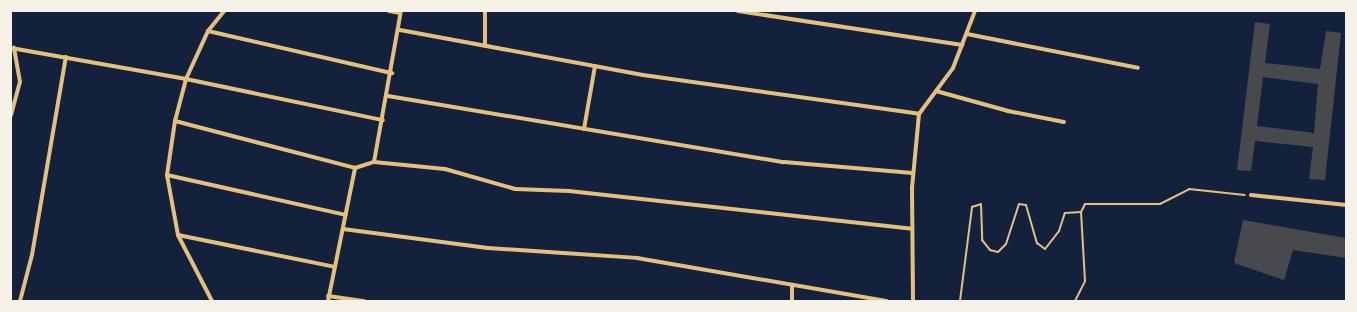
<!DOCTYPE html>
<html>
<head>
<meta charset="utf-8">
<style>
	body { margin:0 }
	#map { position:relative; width:1357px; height:312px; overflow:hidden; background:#14213d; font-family:"Public Sans",sans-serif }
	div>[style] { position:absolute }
	.building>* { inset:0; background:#48494c }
	.path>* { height:2px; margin:-1px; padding:0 1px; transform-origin:1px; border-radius:1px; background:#e5c07b }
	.minor>* { height:4px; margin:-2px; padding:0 2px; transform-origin:2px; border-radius:2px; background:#e5c07b }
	span { translate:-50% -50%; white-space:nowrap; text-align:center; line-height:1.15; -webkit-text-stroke:3.5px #f6f1e7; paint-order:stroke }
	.frame { position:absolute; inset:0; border:12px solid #f6f1e7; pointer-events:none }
</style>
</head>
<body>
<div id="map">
	<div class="building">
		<div style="clip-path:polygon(evenodd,1255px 22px,1270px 24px,1265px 63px,1320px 69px,1326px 31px,1341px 33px,1325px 180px,1309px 179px,1313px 147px,1255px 141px,1251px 171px,1237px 170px,1255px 22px,1263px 77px,1318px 84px,1314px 133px,1257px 126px,1263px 77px)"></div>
		<div style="clip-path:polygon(1243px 220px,1346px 238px,1346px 258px,1293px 250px,1284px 280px,1234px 263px)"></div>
	</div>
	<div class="path">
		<div style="left:960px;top:301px;width:95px;rotate:-82.7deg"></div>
		<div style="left:972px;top:207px;width:9px;rotate:-18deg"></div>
		<div style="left:981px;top:204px;width:36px;rotate:88deg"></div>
		<div style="left:982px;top:240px;width:13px;rotate:51deg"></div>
		<div style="left:990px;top:250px;width:8px;rotate:14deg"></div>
		<div style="left:998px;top:252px;width:11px;rotate:-45deg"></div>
		<div style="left:1006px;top:244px;width:42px;rotate:-72deg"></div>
		<div style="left:1019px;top:204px;width:7px;rotate:8deg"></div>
		<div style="left:1026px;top:205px;width:40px;rotate:74deg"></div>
		<div style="left:1037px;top:243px;width:10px;rotate:37deg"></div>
		<div style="left:1045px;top:249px;width:23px;rotate:-52deg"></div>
		<div style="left:1059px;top:231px;width:19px;rotate:-72deg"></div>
		<div style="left:1065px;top:213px;width:16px;rotate:-4deg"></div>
		<div style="left:1075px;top:301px;width:22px;rotate:-63deg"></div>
		<div style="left:1085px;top:281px;width:69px;rotate:-93.3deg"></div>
		<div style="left:1081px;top:212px;width:9px;rotate:-63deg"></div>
		<div style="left:1085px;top:204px;width:75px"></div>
		<div style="left:1160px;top:204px;width:33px;rotate:-27deg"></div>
		<div style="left:1189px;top:189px;width:56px;rotate:6.1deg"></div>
	</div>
	<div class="minor">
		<div style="left:389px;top:11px;width:11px;rotate:10deg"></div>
		<div style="left:485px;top:11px;width:35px;rotate:90deg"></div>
		<div style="left:738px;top:11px;width:227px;rotate:8.6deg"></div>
		<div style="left:400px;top:30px;width:247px;rotate:10.5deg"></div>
		<div style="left:643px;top:75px;width:279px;rotate:8deg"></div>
		<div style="left:208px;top:31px;width:189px;rotate:12.9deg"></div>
		<div style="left:967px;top:34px;width:174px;rotate:11.2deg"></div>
		<div style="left:11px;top:48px;width:178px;rotate:10deg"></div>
		<div style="left:186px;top:79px;width:201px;rotate:11.8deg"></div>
		<div style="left:936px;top:91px;width:75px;rotate:15.5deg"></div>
		<div style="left:1008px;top:111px;width:57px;rotate:11.1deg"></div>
		<div style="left:388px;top:96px;width:401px;rotate:9.5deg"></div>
		<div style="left:784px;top:162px;width:129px;rotate:4.9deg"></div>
		<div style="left:11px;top:115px;width:34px;rotate:-75deg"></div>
		<div style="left:20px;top:82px;width:35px;rotate:-100deg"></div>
		<div style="left:175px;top:121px;width:186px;rotate:14.6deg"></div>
		<div style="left:584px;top:129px;width:64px;rotate:-80.1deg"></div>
		<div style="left:374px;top:162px;width:71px;rotate:5.6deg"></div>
		<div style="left:445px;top:169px;width:73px;rotate:15.9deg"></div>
		<div style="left:515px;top:189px;width:54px;rotate:2.1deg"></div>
		<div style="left:569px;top:191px;width:345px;rotate:6.3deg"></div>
		<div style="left:167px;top:175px;width:183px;rotate:12.6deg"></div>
		<div style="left:1251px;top:195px;width:96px;rotate:6deg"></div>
		<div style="left:343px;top:229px;width:146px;rotate:7.5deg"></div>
		<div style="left:488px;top:248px;width:149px;rotate:3.8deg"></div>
		<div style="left:637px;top:258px;width:253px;rotate:9.8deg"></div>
		<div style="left:178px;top:235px;width:160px;rotate:11.5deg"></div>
		<div style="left:328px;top:296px;width:37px;rotate:8deg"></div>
		<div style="left:20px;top:301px;width:48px;rotate:-75.4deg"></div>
		<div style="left:32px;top:255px;width:201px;rotate:-80.3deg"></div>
		<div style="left:212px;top:301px;width:74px;rotate:-117.3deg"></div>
		<div style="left:178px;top:235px;width:61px;rotate:-100.4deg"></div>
		<div style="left:167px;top:175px;width:55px;rotate:-81.6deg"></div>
		<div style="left:175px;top:121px;width:43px;rotate:-75.3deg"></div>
		<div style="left:186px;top:79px;width:53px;rotate:-65.4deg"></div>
		<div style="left:208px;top:31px;width:26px;rotate:-51deg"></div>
		<div style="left:328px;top:301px;width:136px;rotate:-78.5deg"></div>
		<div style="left:355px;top:168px;width:20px;rotate:-18deg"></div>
		<div style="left:374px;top:162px;width:153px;rotate:-79.9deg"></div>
		<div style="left:792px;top:301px;width:14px;rotate:-90deg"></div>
		<div style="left:913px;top:301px;width:113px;rotate:-90.5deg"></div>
		<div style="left:912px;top:188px;width:74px;rotate:-84.6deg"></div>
		<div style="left:919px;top:114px;width:57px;rotate:-53.5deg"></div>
		<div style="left:953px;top:68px;width:61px;rotate:-68.9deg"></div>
	</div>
	<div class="frame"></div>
</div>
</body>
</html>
